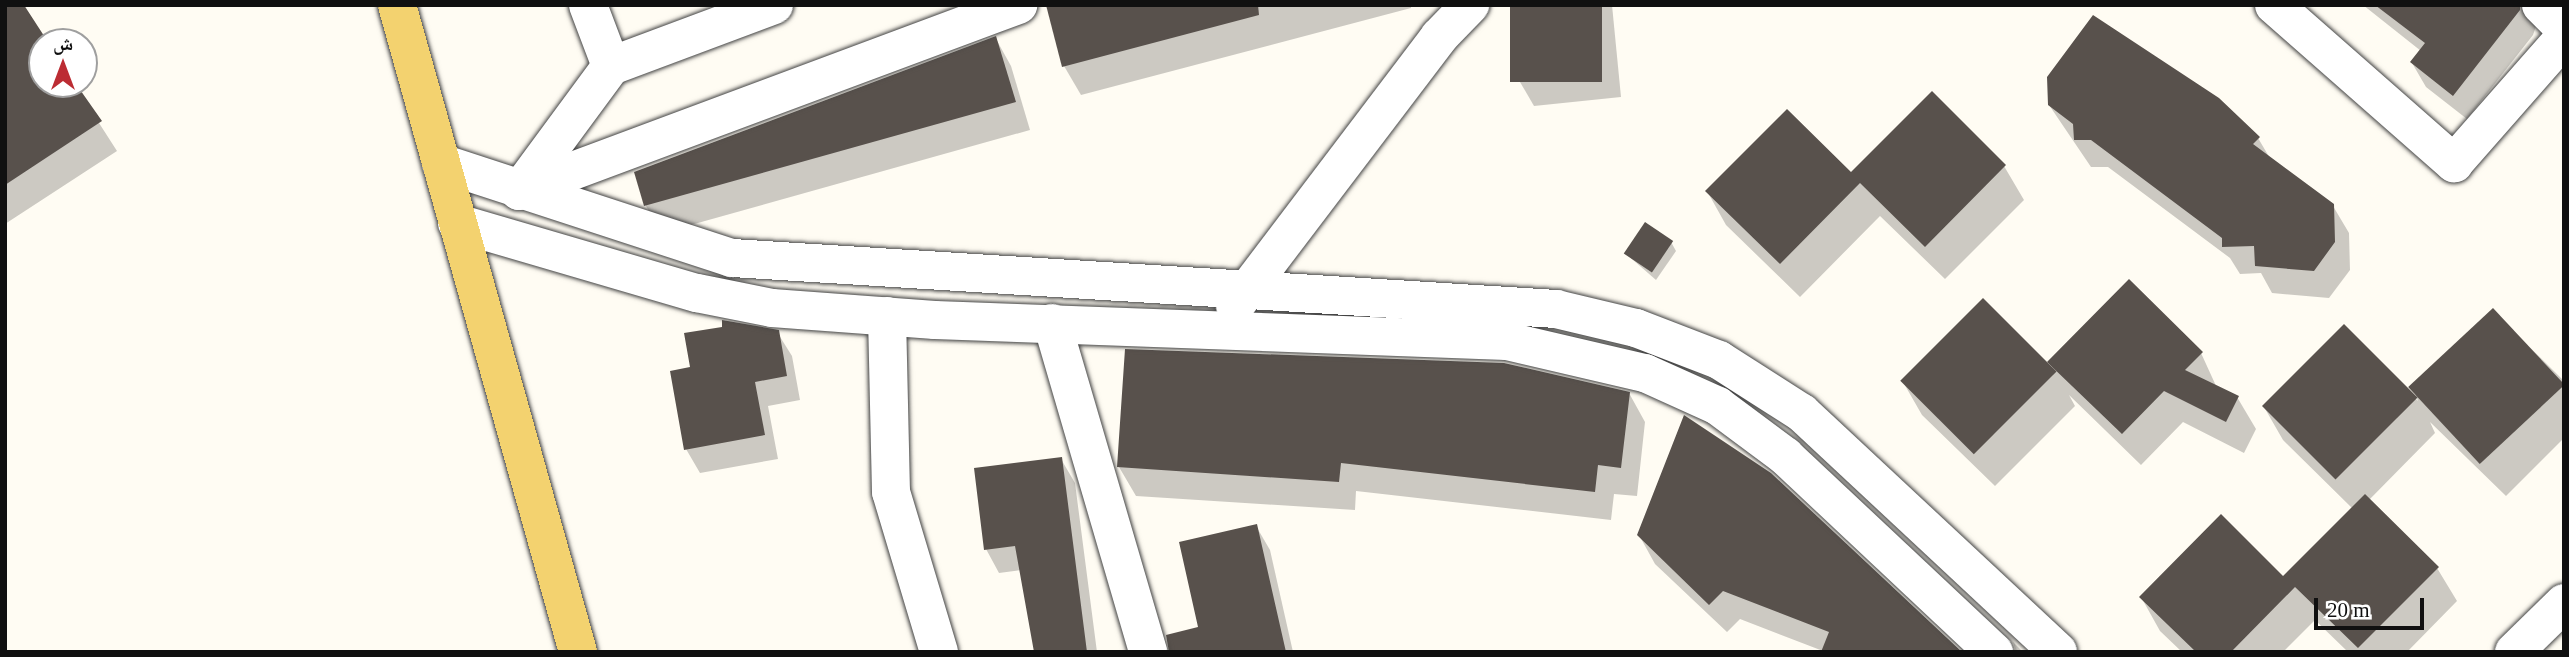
<!DOCTYPE html>
<html>
<head>
<meta charset="utf-8">
<style>
	body { margin:0 }
	#map { position:relative; width:2569px; height:657px; overflow:hidden; background:#fffcf3; font-family:"Times New Roman","Noto Naskh Arabic",serif }
	div>[style] { position:absolute }
	.shadow>* { inset:0; background:#0003 }
	.building>* { inset:0; background:#58514c; transform-origin:0 0 }
	.roads { filter:drop-shadow(0 0 2px #434343) drop-shadow(0 0 2px #434343) }
	.minor>* { height:38px; margin:-19px; padding:0 19px; transform-origin:19px; border-radius:19px; background:#fff }
	.major>* { height:38px; margin:-19px; padding:0 19px; transform-origin:19px; border-radius:19px; background:#f3d26f }
	span { translate:-50% -50%; white-space:nowrap; text-align:center; line-height:1.15; -webkit-text-stroke:7px #fff; paint-order:stroke }
	.frame { position:absolute; inset:0; border:7px solid #101010; pointer-events:none }
	.north { position:absolute; left:28px; top:28px; width:70px; height:70px; box-sizing:border-box; background:#fff; border:2px solid #9f9f9f; border-radius:50%; rotate:0deg; font-size:19px; font-weight:700; line-height:28px; text-align:center; color:#101010 }
	.north::after { content:''; display:block; margin:auto; width:24px; height:32px; background:#bc2c33; clip-path:polygon(50% 0,100% 100%,50% 72%,0 100%) }
	.scale { position:absolute; left:2314px; top:598px; width:110px; height:32px; box-sizing:border-box; border:4px solid #101010; border-top:0; padding-left:9px; font-size:21px; line-height:24px; white-space:nowrap; color:#101010; -webkit-text-stroke:5px #fff; paint-order:stroke }
</style>
</head>
<body>
<div id="map">
	<div class="shadow">
		<div style="clip-path:polygon(5px 5px,46px 42px,42px 84px,74px 84px,117px 151px,5px 224px)"></div>
		<div style="clip-path:polygon(1069px 5px,1411px 5px,1411px 8px,1081px 95px,1064px 66px)"></div>
		<div style="clip-path:polygon(1512px 5px,1612px 5px,1621px 97px,1534px 106px,1520px 82px)"></div>
		<div style="clip-path:polygon(2363px 5px,2543px 5px,2533px 35px,2467px 119px,2426px 87px,2412px 63px,2421px 51px)"></div>
		<div style="clip-path:polygon(996px 39px,1011px 66px,1030px 130px,662px 233px,646px 206px,636px 173px)"></div>
		<div style="clip-path:polygon(2049px 105px,2258px 138px,2271px 160px,2333px 206px,2349px 233px,2350px 270px,2329px 298px,2272px 293px,2261px 273px,2240px 274px,2230px 258px,2108px 167px,2091px 167px)"></div>
		<div style="clip-path:polygon(2004px 166px,2024px 200px,1945px 279px,1880px 216px,1800px 297px,1726px 225px,1707px 191px)"></div>
		<div style="clip-path:polygon(1671px 242px,1676px 251px,1656px 280px,1625px 253px)"></div>
		<div style="clip-path:polygon(2493px 311px,2564px 381px,2564px 438px,2506px 496px,2430px 422px,2435px 433px,2369px 500px,2437px 568px,2457px 601px,2407px 652px,2348px 652px,2315px 620px,2283px 652px,2182px 652px,2160px 631px,2141px 597px,2283px 578px,2353px 509px,2283px 440px,2264px 407px,2344px 327px,2418px 401px,2414px 391px)"></div>
		<div style="clip-path:polygon(777px 332px,792px 356px,800px 400px,768px 406px,778px 459px,700px 473px,686px 449px,692px 368px)"></div>
		<div style="clip-path:polygon(2201px 353px,2217px 388px,2237px 397px,2256px 429px,2244px 453px,2183px 422px,2141px 465px,2069px 395px,2075px 406px,1995px 486px,1922px 415px,1903px 382px,2054px 370px,2049px 362px)"></div>
		<div style="clip-path:polygon(1629px 393px,1645px 422px,1637px 496px,1614px 494px,1611px 520px,1356px 491px,1355px 510px,1136px 496px,1119px 467px)"></div>
		<div style="clip-path:polygon(1061px 459px,1075px 483px,1097px 652px,1036px 652px,1021px 570px,999px 573px,986px 549px)"></div>
		<div style="clip-path:polygon(1256px 526px,1270px 550px,1293px 652px,1184px 652px)"></div>
		<div style="clip-path:polygon(1639px 535px,1959px 652px,1823px 651px,1740px 619px,1727px 632px,1655px 564px)"></div>
		<div style="clip-path:polygon(2013px 642px,2023px 652px,2016px 652px)"></div>
	</div>
	<div class="building">
		<div style="clip-path:polygon(5px 5px,24px 5px,48px 42px,42px 42px,42px 84px,76px 84px,102px 121px,5px 185px)"></div>
		<div style="clip-path:polygon(1046px 5px,1258px 5px,1259px 15px,1062px 67px)"></div>
		<div style="left:1510px;top:5px;width:92px;height:77px"></div>
		<div style="clip-path:polygon(2375px 5px,2520px 5px,2520px 10px,2453px 96px,2410px 62px,2425px 43px)"></div>
		<div style="clip-path:polygon(2093px 15px,2219px 98px,2260px 137px,2253px 144px,2334px 204px,2335px 242px,2314px 271px,2255px 266px,2254px 246px,2222px 247px,2222px 238px,2091px 140px,2074px 140px,2073px 124px,2048px 105px,2047px 77px)"></div>
		<div style="clip-path:polygon(996px 36px,1016px 102px,644px 206px,634px 172px)"></div>
		<div style="clip-path:polygon(1932px 91px,2006px 165px,1925px 247px,1860px 183px,1780px 264px,1705px 191px,1787px 109px,1851px 172px)"></div>
		<div style="left:1645px;top:222px;width:34px;height:38px;rotate:34deg"></div>
		<div style="clip-path:polygon(2129px 279px,2203px 352px,2185px 370px,2239px 396px,2226px 422px,2164px 391px,2122px 434px,2047px 362px)"></div>
		<div style="left:1983px;top:298px;width:104px;height:117px;rotate:45deg"></div>
		<div style="left:2493px;top:308px;width:105px;height:116px;rotate:47deg"></div>
		<div style="clip-path:polygon(722px 320px,779px 330px,787px 376px,755px 382px,765px 435px,684px 450px,670px 371px,690px 367px,684px 333px,722px 327px)"></div>
		<div style="left:2344px;top:324px;width:104px;height:116px;rotate:45deg"></div>
		<div style="clip-path:polygon(1125px 349px,1504px 363px,1630px 392px,1621px 468px,1598px 465px,1595px 492px,1341px 463px,1339px 482px,1117px 467px)"></div>
		<div style="clip-path:polygon(1684px 415px,1771px 473px,1962px 652px,1821px 652px,1829px 632px,1723px 591px,1709px 605px,1637px 535px)"></div>
		<div style="clip-path:polygon(1062px 457px,1087px 652px,1034px 652px,1015px 546px,984px 550px,974px 468px)"></div>
		<div style="clip-path:polygon(2365px 494px,2439px 567px,2358px 648px,2295px 587px,2231px 652px,2196px 652px,2139px 597px,2221px 514px,2283px 576px)"></div>
		<div style="clip-path:polygon(1257px 524px,1286px 652px,1169px 652px,1166px 635px,1198px 627px,1179px 542px)"></div>
	</div>
	<div class="roads">
		<div class="minor">
			<div style="left:2274px;top:5px;width:240px;rotate:41.3deg"></div>
			<div style="left:2454px;top:163px;width:167px;rotate:-48.7deg"></div>
			<div style="left:2541px;top:5px;width:33px;rotate:45deg"></div>
			<div style="left:611px;top:66px;width:174px;rotate:-20.5deg"></div>
			<div style="left:441px;top:163px;width:306px;rotate:18.1deg"></div>
			<div style="left:732px;top:258px;width:826px;rotate:3.54deg"></div>
			<div style="left:1556px;top:309px;width:82px;rotate:13.4deg"></div>
			<div style="left:1636px;top:328px;width:89px;rotate:21.1deg"></div>
			<div style="left:1719px;top:360px;width:98px;rotate:32.6deg"></div>
			<div style="left:1802px;top:413px;width:350px;rotate:43deg"></div>
			<div style="left:519px;top:191px;width:533px;rotate:-20.44deg"></div>
			<div style="left:519px;top:191px;width:155px;rotate:-53.6deg"></div>
			<div style="left:611px;top:66px;width:65px;rotate:-110.7deg"></div>
			<div style="left:457px;top:223px;width:250px;rotate:16.3deg"></div>
			<div style="left:697px;top:293px;width:76px;rotate:11.3deg"></div>
			<div style="left:772px;top:308px;width:163px;rotate:4.2deg"></div>
			<div style="left:935px;top:320px;width:572px;rotate:2.1deg"></div>
			<div style="left:1507px;top:341px;width:142px;rotate:13.1deg"></div>
			<div style="left:1645px;top:373px;width:80px;rotate:24.3deg"></div>
			<div style="left:1718px;top:406px;width:84px;rotate:36.7deg"></div>
			<div style="left:1785px;top:456px;width:287px;rotate:43.2deg"></div>
			<div style="left:1235px;top:306px;width:338px;rotate:-52.8deg"></div>
			<div style="left:1439px;top:37px;width:45px;rotate:-45.9deg"></div>
			<div style="left:887px;top:316px;width:176px;rotate:88.7deg"></div>
			<div style="left:891px;top:492px;width:167px;rotate:73.3deg"></div>
			<div style="left:1052px;top:323px;width:343px;rotate:73.7deg"></div>
			<div style="left:2514px;top:652px;width:70px;rotate:-44.4deg"></div>
		</div>
		<div class="major">
			<div style="left:397px;top:5px;width:672px;rotate:74.37deg"></div>
		</div>
	</div>
	<div class="frame"></div>
	<div class="north">ش</div>
	<div class="scale">20 m</div>
</div>
</body>
</html>
